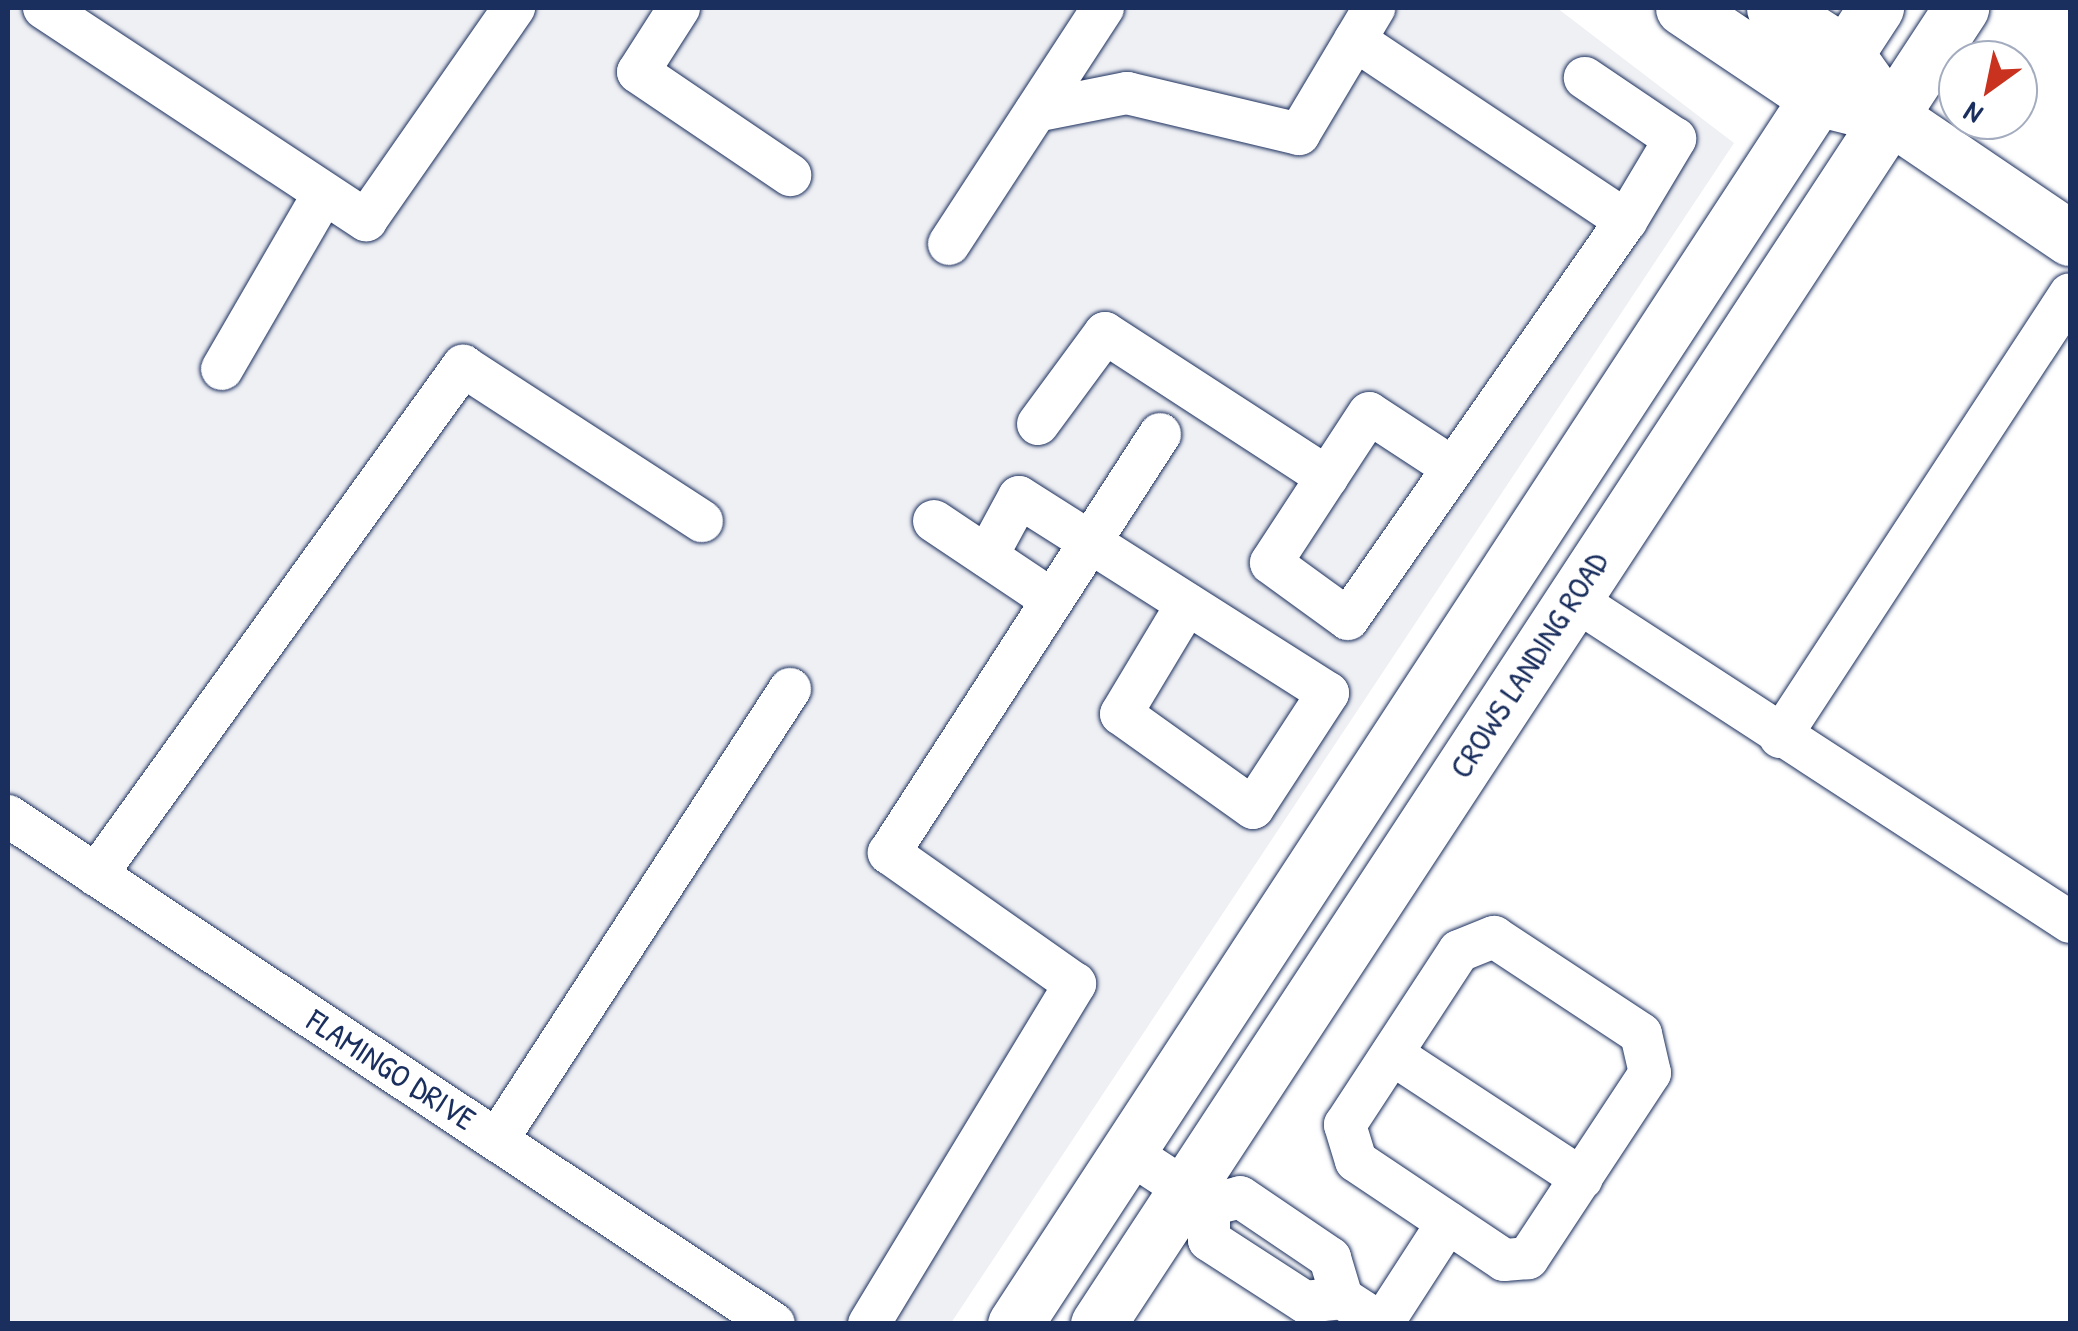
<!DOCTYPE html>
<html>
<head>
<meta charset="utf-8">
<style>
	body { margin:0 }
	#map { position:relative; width:2078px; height:1331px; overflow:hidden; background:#fff; font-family:"Patrick Hand",sans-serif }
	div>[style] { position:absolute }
	.built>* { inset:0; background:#eff0f4 }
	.roads { filter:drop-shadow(0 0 2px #1b2f5e) drop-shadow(0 0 2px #1b2f5e) }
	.minor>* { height:42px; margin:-21px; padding:0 21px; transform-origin:21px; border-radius:21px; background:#fff }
	.major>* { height:55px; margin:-27.5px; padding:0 27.5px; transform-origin:27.5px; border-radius:27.5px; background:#fff }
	span { translate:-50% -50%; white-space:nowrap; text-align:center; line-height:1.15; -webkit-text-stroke:8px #fff; paint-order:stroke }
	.street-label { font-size:32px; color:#1b2f5e }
	.frame { position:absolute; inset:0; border:10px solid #1b2f5e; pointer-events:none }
	.north { position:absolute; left:1938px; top:40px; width:100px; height:100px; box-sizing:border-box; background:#fff; border:2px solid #a4acbf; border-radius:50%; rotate:213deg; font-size:28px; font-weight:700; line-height:40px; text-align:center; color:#1b2f5e }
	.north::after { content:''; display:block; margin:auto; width:35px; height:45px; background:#c8321e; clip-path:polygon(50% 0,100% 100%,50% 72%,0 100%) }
</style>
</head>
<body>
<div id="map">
	<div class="built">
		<div style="clip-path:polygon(8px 8px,1557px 8px,1734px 143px,951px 1323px,8px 1324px)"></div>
	</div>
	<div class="roads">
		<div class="minor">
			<div style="left:44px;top:8px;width:386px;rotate:33.4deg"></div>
			<div style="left:366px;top:220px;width:259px;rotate:-55.1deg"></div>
			<div style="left:679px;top:8px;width:76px;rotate:122.6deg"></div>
			<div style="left:638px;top:72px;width:184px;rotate:34.1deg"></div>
			<div style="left:1355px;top:40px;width:326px;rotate:33.7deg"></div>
			<div style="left:1036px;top:111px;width:93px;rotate:-11.2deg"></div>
			<div style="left:1127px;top:93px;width:177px;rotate:13.4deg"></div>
			<div style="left:1299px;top:134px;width:147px;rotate:-59.2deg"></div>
			<div style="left:949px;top:244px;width:282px;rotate:-56.9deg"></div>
			<div style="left:222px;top:369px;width:203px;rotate:-59.9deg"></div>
			<div style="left:1038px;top:424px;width:113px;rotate:-53.6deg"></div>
			<div style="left:1105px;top:333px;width:265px;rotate:33deg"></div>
			<div style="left:1453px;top:468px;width:100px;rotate:-146.8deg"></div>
			<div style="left:1369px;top:413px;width:179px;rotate:123.2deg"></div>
			<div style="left:1271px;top:563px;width:95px;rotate:36deg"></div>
			<div style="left:1348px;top:619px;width:485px;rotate:-55.1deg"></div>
			<div style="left:1626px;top:221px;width:96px;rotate:-59.1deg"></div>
			<div style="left:1675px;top:139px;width:109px;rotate:-145.9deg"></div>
			<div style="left:934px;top:521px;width:142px;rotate:33.8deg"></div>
			<div style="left:987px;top:556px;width:67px;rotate:-61.5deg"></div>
			<div style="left:1019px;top:497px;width:366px;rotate:32.4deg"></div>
			<div style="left:1328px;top:693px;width:137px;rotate:123.1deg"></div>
			<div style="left:1253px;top:808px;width:162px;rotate:-144.5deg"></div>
			<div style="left:1121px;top:714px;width:128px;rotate:-59deg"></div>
			<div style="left:1572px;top:598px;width:594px;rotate:33.05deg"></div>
			<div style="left:1780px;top:737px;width:529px;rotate:-56.79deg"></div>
			<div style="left:8px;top:816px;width:919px;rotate:33.55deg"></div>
			<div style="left:96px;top:875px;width:628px;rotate:-54.21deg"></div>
			<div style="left:463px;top:366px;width:285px;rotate:33deg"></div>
			<div style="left:1494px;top:937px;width:176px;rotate:33.4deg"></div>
			<div style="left:1641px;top:1034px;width:40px;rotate:77deg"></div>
			<div style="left:1650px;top:1073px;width:222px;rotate:123.4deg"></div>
			<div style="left:1528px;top:1258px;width:24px;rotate:175deg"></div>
			<div style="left:1504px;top:1260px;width:178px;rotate:-146.2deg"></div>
			<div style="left:1356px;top:1161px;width:38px;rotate:-107deg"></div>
			<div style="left:1345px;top:1125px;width:208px;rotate:-56.8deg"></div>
			<div style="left:1459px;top:951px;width:38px;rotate:-22deg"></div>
			<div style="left:1392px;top:1054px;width:227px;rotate:33.3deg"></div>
			<div style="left:497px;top:1140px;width:538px;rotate:-56.99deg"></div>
			<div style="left:1128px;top:1152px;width:97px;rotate:33.2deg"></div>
			<div style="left:1209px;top:1205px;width:32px;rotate:-14deg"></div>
			<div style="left:1240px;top:1197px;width:109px;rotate:34.1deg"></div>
			<div style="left:1330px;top:1258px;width:42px;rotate:73.3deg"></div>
			<div style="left:1209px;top:1205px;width:35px;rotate:90deg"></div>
			<div style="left:1209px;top:1240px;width:114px;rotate:32.9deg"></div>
			<div style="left:1305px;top:1302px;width:37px;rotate:-6deg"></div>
			<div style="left:1342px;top:1298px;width:48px;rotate:33deg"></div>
			<div style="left:869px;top:1324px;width:398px;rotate:-58.8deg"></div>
			<div style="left:1075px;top:984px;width:228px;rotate:-144.8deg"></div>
			<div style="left:889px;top:853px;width:499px;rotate:-57.1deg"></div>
			<div style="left:1382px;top:1324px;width:121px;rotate:-57.1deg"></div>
		</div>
		<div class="major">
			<div style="left:1683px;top:8px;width:161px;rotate:33.9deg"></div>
			<div style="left:1817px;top:98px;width:38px;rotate:14deg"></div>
			<div style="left:1774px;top:8px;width:85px;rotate:32.6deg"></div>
			<div style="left:1846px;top:54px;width:77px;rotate:54.5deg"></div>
			<div style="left:1891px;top:117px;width:216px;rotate:34.1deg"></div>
			<div style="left:1015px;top:1324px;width:1573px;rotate:-56.81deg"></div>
			<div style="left:1098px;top:1324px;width:1574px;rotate:-56.74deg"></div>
		</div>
	</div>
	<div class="street-label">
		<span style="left:1529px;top:665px;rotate:-57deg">CROWS LANDING ROAD</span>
		<span style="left:391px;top:1070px;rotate:33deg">FLAMINGO DRIVE</span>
	</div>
	<div class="frame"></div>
	<div class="north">N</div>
</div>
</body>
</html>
